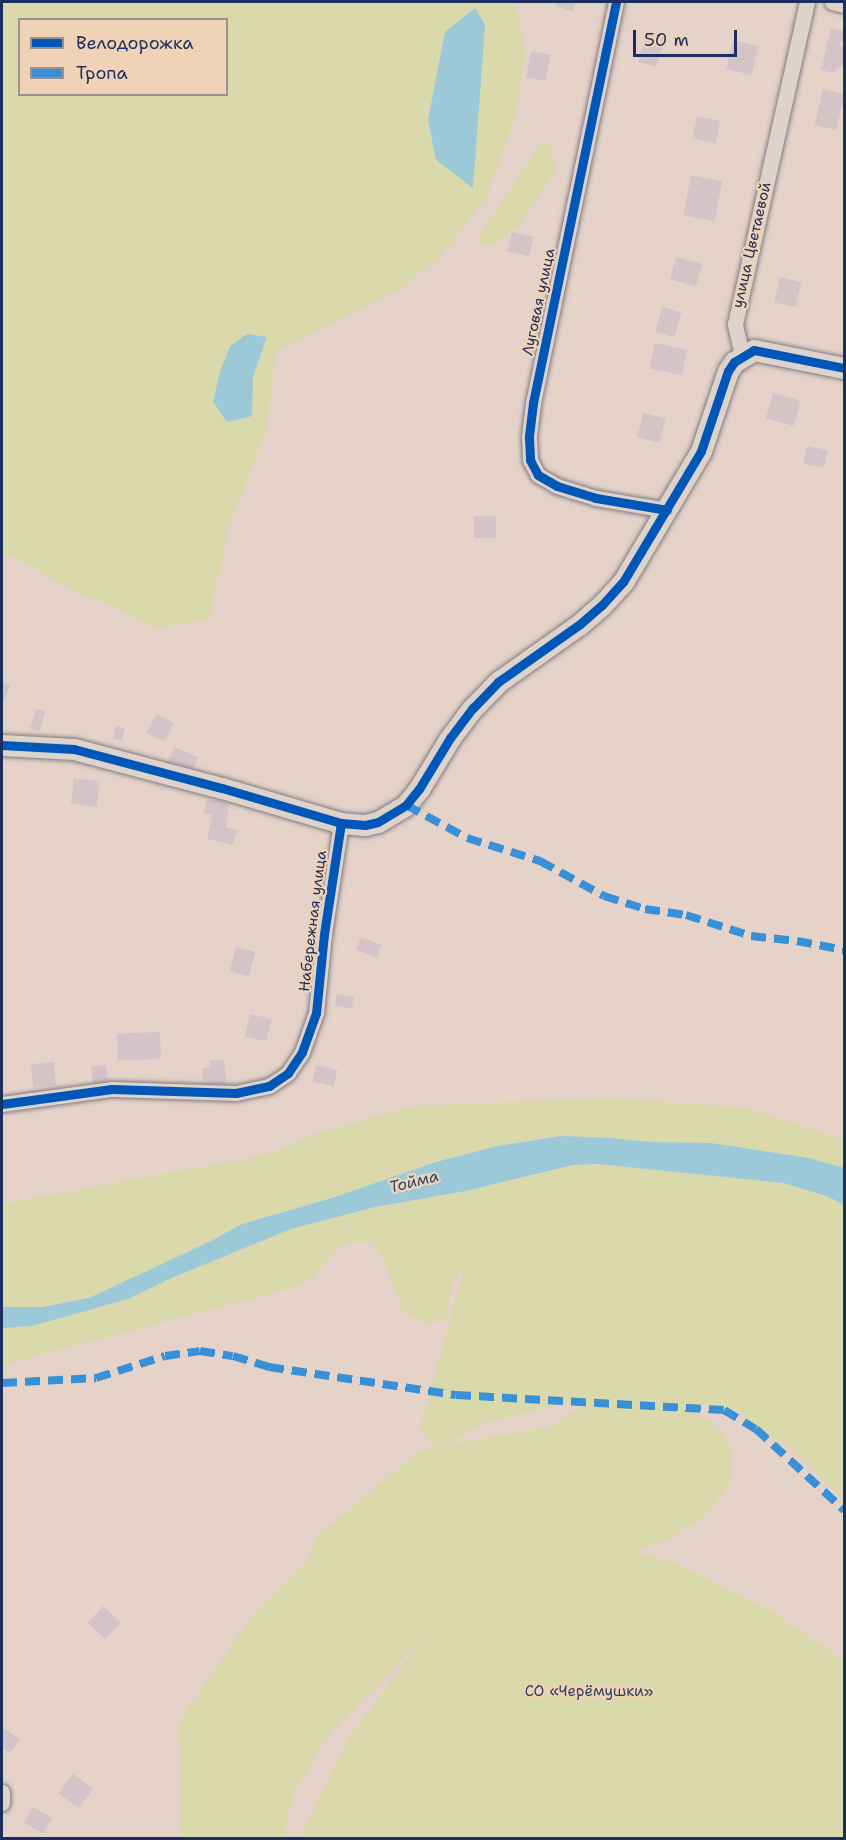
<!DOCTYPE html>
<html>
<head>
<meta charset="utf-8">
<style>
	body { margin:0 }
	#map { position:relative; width:846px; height:1840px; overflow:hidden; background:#e5d2c9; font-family:"Shantell Sans",sans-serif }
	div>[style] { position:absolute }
	.green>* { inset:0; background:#dad9ab }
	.water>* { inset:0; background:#9cc9d8 }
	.building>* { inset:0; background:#d4c4c8; transform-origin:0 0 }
	.roads { filter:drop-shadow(0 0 2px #827d82) drop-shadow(0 0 2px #827d82) }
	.street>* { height:15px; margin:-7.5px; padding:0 7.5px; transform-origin:7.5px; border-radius:7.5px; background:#ded3ca }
	.secondary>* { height:21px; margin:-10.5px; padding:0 10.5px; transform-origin:10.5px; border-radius:10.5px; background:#ded3ca }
	.quiet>* { height:8px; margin-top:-4px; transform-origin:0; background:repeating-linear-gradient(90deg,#3891d7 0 15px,transparent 0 23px) }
	.cycleway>* { height:9px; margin:-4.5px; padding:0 4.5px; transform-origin:4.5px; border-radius:4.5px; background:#0057b8 }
	span { translate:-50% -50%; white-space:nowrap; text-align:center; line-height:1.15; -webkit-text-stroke:4.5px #f0d3b7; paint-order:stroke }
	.street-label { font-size:15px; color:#1b2f5e }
	.park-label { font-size:15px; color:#2d4163 }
	.water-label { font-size:16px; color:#2a4671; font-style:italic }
	.frame { position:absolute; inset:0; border:3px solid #1b2f5e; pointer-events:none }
	.legend { position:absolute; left:18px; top:18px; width:210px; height:78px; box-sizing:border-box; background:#f0d3b7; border:2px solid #9b9193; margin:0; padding:8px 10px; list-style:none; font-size:18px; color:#1b2f5e }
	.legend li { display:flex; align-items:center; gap:12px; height:30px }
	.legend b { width:30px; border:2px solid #9b9193 }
	.scale { position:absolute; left:633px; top:30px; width:104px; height:27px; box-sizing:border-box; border:3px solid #1b2f5e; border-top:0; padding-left:8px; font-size:18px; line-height:21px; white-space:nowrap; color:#1b2f5e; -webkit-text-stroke:4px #f0d3b7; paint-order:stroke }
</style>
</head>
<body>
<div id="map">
	<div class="green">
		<div style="clip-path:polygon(evenodd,2px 2px,514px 2px,526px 49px,516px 115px,486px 199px,443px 253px,405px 286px,276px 351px,267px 428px,229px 527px,209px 618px,160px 628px,73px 590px,2px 551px,2px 2px,20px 20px,226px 20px,226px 94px,20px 94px,20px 20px)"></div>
		<div style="clip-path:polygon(541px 141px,550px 144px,556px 169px,543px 191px,521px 223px,491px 247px,476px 242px)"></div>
		<div style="clip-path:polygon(613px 1098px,746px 1108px,844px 1140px,844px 1168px,809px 1158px,711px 1143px,649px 1142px,611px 1138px,561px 1136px,532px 1139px,436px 1162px,332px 1198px,242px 1224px,211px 1241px,89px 1298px,42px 1307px,2px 1307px,2px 1204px,265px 1155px,315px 1134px,412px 1106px)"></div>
		<div style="clip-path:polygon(evenodd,598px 1164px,783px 1183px,827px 1196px,844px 1205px,844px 1501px,799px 1456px,738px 1411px,722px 1405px,699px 1404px,695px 1411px,719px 1429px,731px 1449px,732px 1480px,707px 1514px,670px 1538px,636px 1552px,677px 1563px,771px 1611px,844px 1660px,844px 1838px,300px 1838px,349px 1737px,426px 1634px,324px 1741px,293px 1795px,283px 1838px,182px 1838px,178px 1723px,253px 1614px,309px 1558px,317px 1536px,417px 1453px,436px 1448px,420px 1428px,465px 1266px,454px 1279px,445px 1321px,425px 1323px,400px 1308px,398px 1294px,379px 1252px,368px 1242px,351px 1242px,337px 1248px,313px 1279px,295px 1287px,2px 1365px,2px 1328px,32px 1326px,128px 1299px,174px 1277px,291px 1229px,375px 1207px,466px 1191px,573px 1165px,598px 1164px,568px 1403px,590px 1403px,546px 1428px,449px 1444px,480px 1424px,568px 1403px)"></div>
	</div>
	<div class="water">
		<div style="clip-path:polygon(475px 8px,485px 25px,473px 188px,436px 160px,428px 120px,445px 32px)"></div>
		<div style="clip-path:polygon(247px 334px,267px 337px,253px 377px,252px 416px,227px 422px,213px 402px,220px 371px,230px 346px)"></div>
		<div style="clip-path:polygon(561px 1136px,611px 1138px,649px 1142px,711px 1143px,809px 1158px,844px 1168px,844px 1205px,827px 1196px,783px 1183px,598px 1164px,573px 1165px,466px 1191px,375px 1207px,291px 1229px,174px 1277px,128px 1299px,32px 1326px,2px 1328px,2px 1307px,42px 1307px,89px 1298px,211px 1241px,242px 1224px,332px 1198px,436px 1162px,497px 1146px)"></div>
	</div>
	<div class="building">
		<div style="clip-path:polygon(557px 2px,575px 2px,573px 11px,555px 6px)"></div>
		<div style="clip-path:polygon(831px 28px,844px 31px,844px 42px,840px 41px,839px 46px,844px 47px,844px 64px,833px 73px,821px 70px)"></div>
		<div style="left:647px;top:31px;width:19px;height:32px;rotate:16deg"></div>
		<div style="left:733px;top:40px;width:26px;height:30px;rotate:13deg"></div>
		<div style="left:531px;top:51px;width:20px;height:27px;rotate:11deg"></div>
		<div style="left:823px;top:89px;width:22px;height:37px;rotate:13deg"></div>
		<div style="left:697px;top:116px;width:24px;height:23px;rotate:12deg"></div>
		<div style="left:691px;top:175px;width:32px;height:41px;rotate:11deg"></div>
		<div style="left:512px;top:232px;width:22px;height:20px;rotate:13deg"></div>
		<div style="left:676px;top:257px;width:27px;height:23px;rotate:15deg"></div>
		<div style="left:780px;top:277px;width:22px;height:26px;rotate:13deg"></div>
		<div style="left:662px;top:307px;width:20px;height:26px;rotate:15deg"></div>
		<div style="left:655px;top:343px;width:33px;height:26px;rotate:12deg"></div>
		<div style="left:773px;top:393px;width:29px;height:26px;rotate:16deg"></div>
		<div style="left:643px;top:413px;width:23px;height:25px;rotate:13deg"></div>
		<div style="left:807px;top:446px;width:21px;height:18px;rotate:11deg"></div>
		<div style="left:474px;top:516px;width:22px;height:22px"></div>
		<div style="clip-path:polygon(2px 682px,10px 685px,2px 707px)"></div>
		<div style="left:36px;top:709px;width:10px;height:20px;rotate:17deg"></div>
		<div style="left:156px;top:714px;width:20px;height:21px;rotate:27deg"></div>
		<div style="left:116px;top:726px;width:9px;height:13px;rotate:13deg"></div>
		<div style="left:174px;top:747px;width:26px;height:14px;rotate:23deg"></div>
		<div style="left:74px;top:778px;width:26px;height:26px;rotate:7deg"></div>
		<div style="clip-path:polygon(207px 799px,229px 804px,226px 827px,237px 830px,233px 845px,207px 839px,212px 815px,203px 813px)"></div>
		<div style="left:361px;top:937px;width:22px;height:14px;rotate:21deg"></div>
		<div style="left:236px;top:947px;width:20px;height:25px;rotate:15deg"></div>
		<div style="left:337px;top:994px;width:17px;height:12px;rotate:10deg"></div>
		<div style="left:250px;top:1014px;width:22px;height:23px;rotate:13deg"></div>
		<div style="left:160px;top:1032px;width:27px;height:43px;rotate:88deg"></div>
		<div style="clip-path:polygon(224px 1059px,227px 1086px,208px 1088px,207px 1079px,203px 1080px,202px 1068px,211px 1067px,210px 1061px)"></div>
		<div style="left:54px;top:1062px;width:23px;height:23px;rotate:85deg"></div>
		<div style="left:106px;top:1065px;width:19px;height:15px;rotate:84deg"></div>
		<div style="left:316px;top:1065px;width:22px;height:17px;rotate:13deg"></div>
		<div style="left:103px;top:1606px;width:24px;height:23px;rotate:42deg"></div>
		<div style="clip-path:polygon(2px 1727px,20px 1739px,10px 1753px,2px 1748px)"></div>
		<div style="left:73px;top:1774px;width:25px;height:24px;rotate:37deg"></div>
		<div style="left:33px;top:1807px;width:22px;height:18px;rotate:30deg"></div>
	</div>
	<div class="roads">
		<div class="street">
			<div style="left:616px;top:2px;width:409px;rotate:101.7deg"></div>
			<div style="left:533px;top:403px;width:35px;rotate:97deg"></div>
			<div style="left:529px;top:438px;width:22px;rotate:87deg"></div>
			<div style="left:530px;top:460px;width:17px;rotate:62deg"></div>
			<div style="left:538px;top:475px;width:22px;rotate:30deg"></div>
			<div style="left:557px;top:486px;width:41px;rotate:17.1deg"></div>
			<div style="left:596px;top:498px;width:72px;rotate:9.6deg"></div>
			<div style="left:832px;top:2px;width:12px;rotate:14deg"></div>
			<div style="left:742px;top:355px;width:32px;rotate:-103deg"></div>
			<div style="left:735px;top:324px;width:330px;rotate:-77.4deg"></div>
			<div style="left:2px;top:1104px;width:111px;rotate:-7.8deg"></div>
			<div style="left:112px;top:1089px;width:124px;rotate:1.8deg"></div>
			<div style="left:236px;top:1093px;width:34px;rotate:-12deg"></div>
			<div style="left:269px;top:1086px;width:23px;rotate:-34deg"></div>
			<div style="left:288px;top:1073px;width:25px;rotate:-56deg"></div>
			<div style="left:302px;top:1052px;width:41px;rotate:-70.3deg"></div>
			<div style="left:316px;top:1013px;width:79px;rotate:-84.2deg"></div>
			<div style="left:324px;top:934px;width:112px;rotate:-81.3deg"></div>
			<div style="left:2px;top:1792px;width:11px;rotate:90deg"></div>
		</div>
		<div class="secondary">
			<div style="left:2px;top:745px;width:72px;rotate:3.2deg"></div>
			<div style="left:74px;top:749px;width:153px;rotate:14.8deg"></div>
			<div style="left:222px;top:788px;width:124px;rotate:16.4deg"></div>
			<div style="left:341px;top:823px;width:24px;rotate:5deg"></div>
			<div style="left:365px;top:825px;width:13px;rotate:-13deg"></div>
			<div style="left:378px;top:822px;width:33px;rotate:-31deg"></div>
			<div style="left:406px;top:805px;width:21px;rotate:-51deg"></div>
			<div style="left:419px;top:789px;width:60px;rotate:-58.7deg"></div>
			<div style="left:450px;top:738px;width:38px;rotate:-53deg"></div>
			<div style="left:473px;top:708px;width:36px;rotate:-46deg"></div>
			<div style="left:498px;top:682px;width:100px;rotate:-35.3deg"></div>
			<div style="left:580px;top:624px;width:29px;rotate:-41deg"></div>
			<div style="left:602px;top:605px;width:31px;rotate:-48deg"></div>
			<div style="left:623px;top:582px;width:152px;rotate:-59.2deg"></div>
			<div style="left:701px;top:451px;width:84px;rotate:-71.4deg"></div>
			<div style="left:728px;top:371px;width:11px;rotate:-56deg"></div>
			<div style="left:734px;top:362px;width:23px;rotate:-31deg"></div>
			<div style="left:754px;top:350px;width:92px;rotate:11.3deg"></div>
		</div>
	</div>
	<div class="quiet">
		<div style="left:406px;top:805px;width:69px;rotate:28.4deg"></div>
		<div style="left:467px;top:838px;width:77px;rotate:17.5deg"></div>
		<div style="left:540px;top:861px;width:73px;rotate:28.7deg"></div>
		<div style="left:604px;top:896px;width:43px;rotate:17.6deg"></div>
		<div style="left:645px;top:909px;width:41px;rotate:8.3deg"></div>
		<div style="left:686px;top:915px;width:68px;rotate:17.9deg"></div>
		<div style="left:751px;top:936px;width:46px;rotate:6.2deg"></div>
		<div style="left:797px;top:941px;width:48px;rotate:10.8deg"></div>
		<div style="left:2px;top:1383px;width:94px;rotate:-3deg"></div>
		<div style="left:96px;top:1378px;width:72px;rotate:-17.7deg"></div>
		<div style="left:165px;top:1356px;width:35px;rotate:-8deg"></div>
		<div style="left:200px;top:1351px;width:33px;rotate:9deg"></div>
		<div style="left:233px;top:1356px;width:38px;rotate:17deg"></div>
		<div style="left:269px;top:1367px;width:189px;rotate:8.5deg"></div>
		<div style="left:456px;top:1395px;width:268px;rotate:3.2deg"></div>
		<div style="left:724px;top:1410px;width:37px;rotate:31deg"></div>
		<div style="left:756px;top:1429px;width:120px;rotate:42.6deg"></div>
	</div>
	<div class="cycleway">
		<div style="left:616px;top:2px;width:409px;rotate:101.7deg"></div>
		<div style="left:533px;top:403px;width:35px;rotate:97deg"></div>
		<div style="left:529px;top:438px;width:22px;rotate:87deg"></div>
		<div style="left:530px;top:460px;width:17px;rotate:62deg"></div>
		<div style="left:538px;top:475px;width:22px;rotate:30deg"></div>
		<div style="left:557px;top:486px;width:41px;rotate:17.1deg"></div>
		<div style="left:596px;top:498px;width:72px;rotate:9.6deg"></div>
		<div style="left:2px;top:745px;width:72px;rotate:3.2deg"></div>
		<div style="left:74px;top:749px;width:153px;rotate:14.8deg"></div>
		<div style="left:222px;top:788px;width:124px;rotate:16.4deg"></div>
		<div style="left:341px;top:823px;width:24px;rotate:5deg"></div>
		<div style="left:365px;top:825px;width:13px;rotate:-13deg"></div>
		<div style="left:378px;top:822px;width:33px;rotate:-31deg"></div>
		<div style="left:406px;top:805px;width:21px;rotate:-51deg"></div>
		<div style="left:419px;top:789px;width:60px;rotate:-58.7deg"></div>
		<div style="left:450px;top:738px;width:38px;rotate:-53deg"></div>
		<div style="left:473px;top:708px;width:36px;rotate:-46deg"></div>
		<div style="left:498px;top:682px;width:100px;rotate:-35.3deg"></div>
		<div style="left:580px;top:624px;width:29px;rotate:-41deg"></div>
		<div style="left:602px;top:605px;width:31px;rotate:-48deg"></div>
		<div style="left:623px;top:582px;width:152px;rotate:-59.2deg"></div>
		<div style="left:701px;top:451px;width:84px;rotate:-71.4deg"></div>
		<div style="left:728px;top:371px;width:11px;rotate:-56deg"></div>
		<div style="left:734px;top:362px;width:23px;rotate:-31deg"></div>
		<div style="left:754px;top:350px;width:92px;rotate:11.3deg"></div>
		<div style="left:2px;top:1104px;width:111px;rotate:-7.8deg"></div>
		<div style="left:112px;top:1089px;width:124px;rotate:1.8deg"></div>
		<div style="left:236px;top:1093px;width:34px;rotate:-12deg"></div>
		<div style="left:269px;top:1086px;width:23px;rotate:-34deg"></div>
		<div style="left:288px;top:1073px;width:25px;rotate:-56deg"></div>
		<div style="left:302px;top:1052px;width:41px;rotate:-70.3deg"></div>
		<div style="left:316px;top:1013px;width:79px;rotate:-84.2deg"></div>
		<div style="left:324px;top:934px;width:112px;rotate:-81.3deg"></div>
	</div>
	<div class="street-label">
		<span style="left:752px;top:245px;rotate:-77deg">улица Цветаевой</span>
		<span style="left:539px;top:302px;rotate:-78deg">Луговая улица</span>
		<span style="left:313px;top:921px;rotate:-83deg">Набережная улица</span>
	</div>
	<div class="park-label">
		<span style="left:589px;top:1692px">СО «Черёмушки»</span>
	</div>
	<div class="water-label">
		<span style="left:414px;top:1182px;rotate:-14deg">Тойма</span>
	</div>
	<div class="frame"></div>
	<ul class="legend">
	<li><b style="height:8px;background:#0057b8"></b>Велодорожка</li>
	<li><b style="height:8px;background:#3891d7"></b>Тропа</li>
	</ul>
	<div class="scale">50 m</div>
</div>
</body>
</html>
